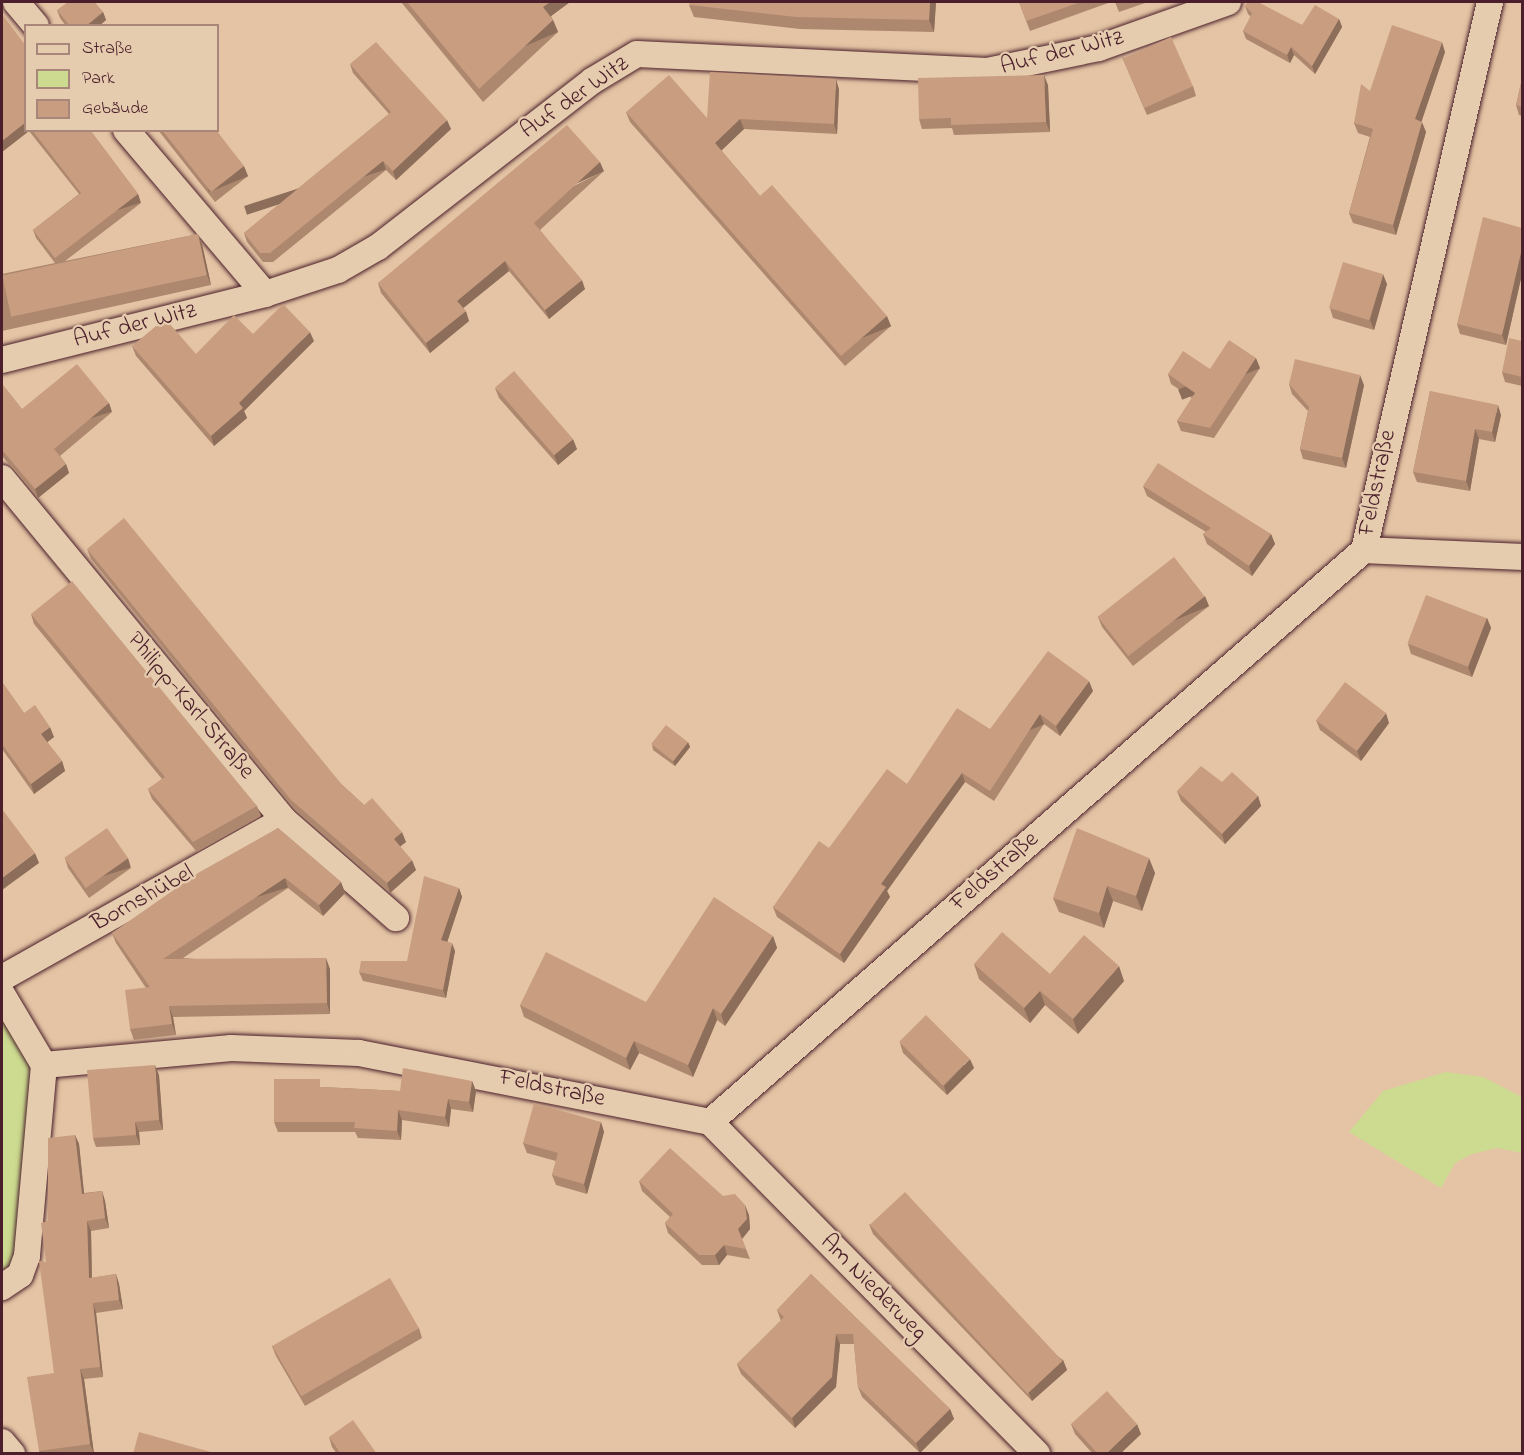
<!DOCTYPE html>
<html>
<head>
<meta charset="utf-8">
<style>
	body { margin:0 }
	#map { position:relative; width:1524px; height:1455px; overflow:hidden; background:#e4c4a4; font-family:"Indie Flower",sans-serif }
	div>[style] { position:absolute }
	.green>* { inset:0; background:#ccdb8f }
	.roads { filter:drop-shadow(0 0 2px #4a1f2b) drop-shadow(0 0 2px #4a1f2b) }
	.minor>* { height:26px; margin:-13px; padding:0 13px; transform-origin:13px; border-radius:13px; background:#e6ccae }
	.wall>* { inset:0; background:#ad876e }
	.shaded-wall>* { inset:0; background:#8d6e5a; transform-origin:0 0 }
	.building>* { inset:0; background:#c99d80; transform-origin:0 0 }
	span { translate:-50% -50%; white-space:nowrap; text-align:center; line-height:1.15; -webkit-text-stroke:4.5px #e6ccae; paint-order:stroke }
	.street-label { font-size:24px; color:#4a1f2b }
	.frame { position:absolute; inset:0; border:3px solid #4a1f2b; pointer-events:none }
	.legend { position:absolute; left:24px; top:24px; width:195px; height:108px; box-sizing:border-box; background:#e6ccae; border:2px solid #a8877a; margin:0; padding:8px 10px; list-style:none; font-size:18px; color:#4a1f2b }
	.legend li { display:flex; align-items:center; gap:12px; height:30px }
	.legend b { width:30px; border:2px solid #a8877a }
</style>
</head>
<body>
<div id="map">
	<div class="green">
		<div style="clip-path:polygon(2px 1014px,34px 1067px,14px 1271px,2px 1275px)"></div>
		<div style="clip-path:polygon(1446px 1072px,1483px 1077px,1522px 1097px,1522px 1153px,1497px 1148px,1472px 1154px,1455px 1163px,1441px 1188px,1349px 1132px,1383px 1091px)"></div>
	</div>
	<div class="roads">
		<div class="minor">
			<div style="left:16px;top:2px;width:31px;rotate:50deg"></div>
			<div style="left:126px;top:130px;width:215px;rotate:49.7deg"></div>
			<div style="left:2px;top:360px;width:271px;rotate:-14.1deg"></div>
			<div style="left:265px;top:294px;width:77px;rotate:-18.2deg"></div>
			<div style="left:338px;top:270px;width:46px;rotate:-29.9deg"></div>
			<div style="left:378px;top:247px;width:271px;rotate:-37.8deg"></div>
			<div style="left:592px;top:81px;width:52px;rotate:-31deg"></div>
			<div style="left:637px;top:54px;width:350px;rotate:2.8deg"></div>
			<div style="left:987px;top:71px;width:114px;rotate:-11.6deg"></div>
			<div style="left:1099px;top:48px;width:137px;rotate:-19.6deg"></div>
			<div style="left:2px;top:478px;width:443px;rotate:50.5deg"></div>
			<div style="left:284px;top:820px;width:149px;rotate:41.2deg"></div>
			<div style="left:1364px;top:550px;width:158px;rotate:2.5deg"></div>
			<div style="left:2px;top:978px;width:323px;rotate:-29.3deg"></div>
			<div style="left:2px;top:994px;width:82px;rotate:59.4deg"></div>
			<div style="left:44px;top:1065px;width:192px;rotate:95.1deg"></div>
			<div style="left:27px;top:1256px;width:20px;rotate:110deg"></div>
			<div style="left:20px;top:1275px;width:22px;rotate:146deg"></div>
			<div style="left:44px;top:1065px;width:188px;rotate:-5.2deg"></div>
			<div style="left:231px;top:1048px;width:128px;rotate:2.2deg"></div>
			<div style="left:359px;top:1053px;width:358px;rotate:11.1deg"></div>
			<div style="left:710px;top:1122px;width:869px;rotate:-41.17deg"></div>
			<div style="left:1364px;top:550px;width:562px;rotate:-77.05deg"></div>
			<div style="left:710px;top:1122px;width:466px;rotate:45.4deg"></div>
			<div style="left:2px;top:1442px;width:16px;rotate:50deg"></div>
		</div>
	</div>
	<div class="wall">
		<div style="clip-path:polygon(97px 2px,95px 3px,103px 12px,106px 20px,99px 26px,66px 26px,60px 18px,57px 10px)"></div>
		<div style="clip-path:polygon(401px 2px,570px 2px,551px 16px,553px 20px,558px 32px,483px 102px)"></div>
		<div style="clip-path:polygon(936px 2px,934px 32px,800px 29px,694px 17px,689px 5px)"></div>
		<div style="clip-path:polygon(1019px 2px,1111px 2px,1030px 31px)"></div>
		<div style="clip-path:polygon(1115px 2px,1148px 2px,1119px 12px)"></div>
		<div style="clip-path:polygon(1245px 6px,1302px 25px,1339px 19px,1342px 27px,1315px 74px,1294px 55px,1290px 63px,1246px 39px,1243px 31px,1251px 17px,1248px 14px)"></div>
		<div style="clip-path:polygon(2px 14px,26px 130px,90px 130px,138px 194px,141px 203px,65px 261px,198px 234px,202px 244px,211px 285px,2px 331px,2px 274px,55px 263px,36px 238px,33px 230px,79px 194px,29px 131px,2px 152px)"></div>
		<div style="clip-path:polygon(1445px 52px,1421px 122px,1426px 132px,1396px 235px,1353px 223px,1349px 213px,1370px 137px,1358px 133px,1354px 123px,1370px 91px)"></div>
		<div style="clip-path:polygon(1122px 57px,1193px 86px,1196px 96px,1147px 115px)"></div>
		<div style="clip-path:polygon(350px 64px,451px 129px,396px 180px,386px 170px,273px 262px,263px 262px,247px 242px,244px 233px,389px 114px,353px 73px)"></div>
		<div style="clip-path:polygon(1522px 79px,1522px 116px,1519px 115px,1516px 105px)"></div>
		<div style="clip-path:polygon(1048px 85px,1050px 132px,954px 135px,952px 128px,922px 129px,919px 119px)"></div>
		<div style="clip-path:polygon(839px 89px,837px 134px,744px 129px,721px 150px,760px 196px,891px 326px,845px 366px,630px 122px,626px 112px,707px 118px)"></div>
		<div style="clip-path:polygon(158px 130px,216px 130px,248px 176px,215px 202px)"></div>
		<div style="clip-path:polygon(604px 171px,540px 230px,585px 289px,549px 319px,509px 271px,463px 308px,469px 321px,430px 353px,381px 293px,378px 283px)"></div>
		<div style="clip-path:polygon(1522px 228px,1522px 274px,1506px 345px,1460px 334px,1457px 324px)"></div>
		<div style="clip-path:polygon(1387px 284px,1374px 330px,1333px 318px,1330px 308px)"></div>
		<div style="clip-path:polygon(253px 334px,314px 341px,244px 411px,247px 418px,214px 446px,136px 356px,132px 346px,196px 354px)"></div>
		<div style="clip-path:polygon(1522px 341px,1522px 386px,1505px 382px,1502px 372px)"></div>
		<div style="clip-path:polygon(1260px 368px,1214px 438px,1181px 431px,1177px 421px,1192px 398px,1171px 384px,1168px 374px,1210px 369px)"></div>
		<div style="clip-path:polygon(2px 384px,22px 409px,109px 403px,112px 412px,60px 456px,66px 464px,69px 473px,38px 498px,2px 456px)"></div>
		<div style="clip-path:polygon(1289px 384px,1364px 385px,1346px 468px,1303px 459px,1300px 449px,1308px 411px,1292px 394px)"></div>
		<div style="clip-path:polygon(495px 388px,577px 449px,558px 465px,499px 398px)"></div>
		<div style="clip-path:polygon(1430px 391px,1501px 415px,1495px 442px,1479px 439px,1470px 491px,1417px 482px,1413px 472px)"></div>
		<div style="clip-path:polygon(1143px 486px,1271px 534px,1275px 544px,1252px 576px,1207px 544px,1203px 534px,1206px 532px,1147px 496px)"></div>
		<div style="clip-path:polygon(87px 549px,364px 805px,406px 842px,400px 846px,416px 870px,390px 893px,295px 810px,91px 559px)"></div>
		<div style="clip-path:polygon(1209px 606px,1133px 666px,1102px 627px,1098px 617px)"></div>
		<div style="clip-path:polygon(31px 614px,257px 806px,261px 816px,197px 852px,152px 799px,148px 789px,162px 779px,34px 624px)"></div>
		<div style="clip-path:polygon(1487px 618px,1491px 628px,1472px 677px,1411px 654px,1408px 644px)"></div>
		<div style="clip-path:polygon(2px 682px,24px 713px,54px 737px,47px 742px,62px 761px,65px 771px,34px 794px,2px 749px)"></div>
		<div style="clip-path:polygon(1093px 691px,1060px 736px,1044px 724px,994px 801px,965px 782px,887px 891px,890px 897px,844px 963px,777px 917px,773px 907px,829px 848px,907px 784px,990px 729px)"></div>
		<div style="clip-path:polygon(1316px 720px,1389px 723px,1361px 761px,1320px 730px)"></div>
		<div style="clip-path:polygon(688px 742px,690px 747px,675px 766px,653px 750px,652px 744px)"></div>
		<div style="clip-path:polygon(1177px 791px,1258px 796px,1261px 806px,1225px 844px,1181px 801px)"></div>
		<div style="clip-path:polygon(278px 828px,341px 882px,345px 893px,323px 916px,288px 888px,183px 958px,330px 969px,330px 1014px,173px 1017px,176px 1035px,134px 1040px,130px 1029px,146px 988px,116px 943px,112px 933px)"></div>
		<div style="clip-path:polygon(65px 858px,131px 868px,89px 898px,68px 868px)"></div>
		<div style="clip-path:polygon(1155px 873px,1142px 911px,1113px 901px,1104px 928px,1059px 912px,1053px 898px)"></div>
		<div style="clip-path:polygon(459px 888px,462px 897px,447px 941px,455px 951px,446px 998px,363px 981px,359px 972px,407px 961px)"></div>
		<div style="clip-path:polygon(773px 936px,777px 948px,725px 1026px,717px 1020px,693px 1077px,639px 1053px,630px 1070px,524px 1017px,520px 1005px,646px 1002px)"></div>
		<div style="clip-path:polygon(974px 964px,1050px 974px,1124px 981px,1078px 1034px,1045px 1005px,1030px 1023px,979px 979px)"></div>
		<div style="clip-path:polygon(900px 1043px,974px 1068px,947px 1095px,903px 1053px)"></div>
		<div style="clip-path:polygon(159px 1075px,163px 1130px,139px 1132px,140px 1145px,96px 1147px,93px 1138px)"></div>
		<div style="clip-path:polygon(472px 1081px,476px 1091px,473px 1112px,451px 1109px,449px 1127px,402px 1120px,401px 1140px,358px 1138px,355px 1132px,278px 1132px,274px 1122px,323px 1087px,400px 1091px)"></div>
		<div style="clip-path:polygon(601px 1122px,604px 1132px,587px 1194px,556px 1185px,552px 1175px,556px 1161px,527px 1153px,523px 1143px)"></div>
		<div style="clip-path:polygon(75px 1135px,79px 1144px,84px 1193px,102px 1191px,105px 1201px,109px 1228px,91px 1231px,92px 1278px,116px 1274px,119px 1284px,123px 1309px,96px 1313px,103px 1377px,84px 1379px,94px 1454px,40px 1454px,39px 1451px,54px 1373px,48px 1221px)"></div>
		<div style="clip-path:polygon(639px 1181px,723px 1196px,749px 1215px,750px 1229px,742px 1239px,750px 1259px,727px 1255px,719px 1265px,702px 1265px,668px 1233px,665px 1223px,670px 1217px,642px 1191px)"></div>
		<div style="clip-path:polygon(869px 1224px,1063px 1360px,1067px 1370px,1032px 1401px,873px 1234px)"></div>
		<div style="clip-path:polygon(811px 1274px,950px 1409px,954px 1419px,920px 1453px,862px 1397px,858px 1387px,854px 1344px,840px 1344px,836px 1387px,795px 1428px,741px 1374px,737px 1364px,781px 1321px,777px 1310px)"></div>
		<div style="clip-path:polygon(419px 1328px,422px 1338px,305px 1406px,276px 1356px,272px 1346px)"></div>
		<div style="clip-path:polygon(1071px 1424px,1141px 1434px,1120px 1454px,1093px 1454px,1075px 1434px)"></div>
		<div style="clip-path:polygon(329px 1437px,377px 1454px,337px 1454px,332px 1447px)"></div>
	</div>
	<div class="shaded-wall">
		<div style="clip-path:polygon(550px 2px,570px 2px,547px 19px,543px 7px)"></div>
		<div style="clip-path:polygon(930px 2px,936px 2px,934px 32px,929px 20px)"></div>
		<div style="clip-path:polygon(103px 12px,106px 20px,99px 26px,86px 26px)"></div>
		<div style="clip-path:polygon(1339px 19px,1342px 27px,1315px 74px,1312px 66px)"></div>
		<div style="left:553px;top:20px;width:13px;height:101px;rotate:67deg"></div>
		<div style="clip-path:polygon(1442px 42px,1445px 52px,1419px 129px,1415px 119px)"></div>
		<div style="clip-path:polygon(1291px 47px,1294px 55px,1290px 63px,1287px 55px)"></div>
		<div style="clip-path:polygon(1044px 75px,1048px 85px,1050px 132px,1046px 122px)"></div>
		<div style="clip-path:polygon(836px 79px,839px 89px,837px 134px,834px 124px)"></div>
		<div style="clip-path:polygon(740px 119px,744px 129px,719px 153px,715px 143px)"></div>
		<div style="clip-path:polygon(447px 120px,451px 129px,396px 180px,393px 171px)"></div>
		<div style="clip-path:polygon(26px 122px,26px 130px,29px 131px,2px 152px,2px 141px)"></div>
		<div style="clip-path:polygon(1422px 122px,1426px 132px,1396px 235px,1393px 225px)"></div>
		<div style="left:383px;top:161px;width:9px;height:146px;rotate:72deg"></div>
		<div style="left:600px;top:162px;width:10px;height:90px;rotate:66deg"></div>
		<div style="left:244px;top:166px;width:11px;height:42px;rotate:68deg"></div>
		<div style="left:138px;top:194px;width:9px;height:105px;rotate:72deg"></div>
		<div style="clip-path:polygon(198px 234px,202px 244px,211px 285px,207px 275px)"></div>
		<div style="clip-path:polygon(1522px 248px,1522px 274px,1506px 345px,1502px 335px)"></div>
		<div style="clip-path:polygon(505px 261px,509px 271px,461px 310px,457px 301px)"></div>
		<div style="clip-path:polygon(1383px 274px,1387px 284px,1374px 330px,1370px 320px)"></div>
		<div style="clip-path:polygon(582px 280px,585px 289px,549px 319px,545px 310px)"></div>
		<div style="clip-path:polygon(466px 311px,469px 321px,430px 353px,426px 343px)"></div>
		<div style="left:887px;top:316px;width:11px;height:61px;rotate:68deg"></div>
		<div style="clip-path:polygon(310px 332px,314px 341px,244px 411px,247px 418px,214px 446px,211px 436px,239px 403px)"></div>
		<div style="left:1256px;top:358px;width:11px;height:84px;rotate:68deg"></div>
		<div style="clip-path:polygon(1360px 375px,1364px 385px,1346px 468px,1342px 458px)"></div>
		<div style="left:109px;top:403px;width:9px;height:72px;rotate:72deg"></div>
		<div style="clip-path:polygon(1498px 405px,1501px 415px,1495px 442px,1492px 432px)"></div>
		<div style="clip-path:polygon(1475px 429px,1479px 439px,1470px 491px,1466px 481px)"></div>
		<div style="clip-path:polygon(573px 439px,577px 449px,558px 465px,554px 455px)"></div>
		<div style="clip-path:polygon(66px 464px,69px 473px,38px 498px,35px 489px)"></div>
		<div style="clip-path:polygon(1271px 534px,1275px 544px,1252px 576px,1249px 566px)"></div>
		<div style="left:1205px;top:596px;width:11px;height:96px;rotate:68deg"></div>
		<div style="clip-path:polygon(1487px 618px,1491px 628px,1472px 677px,1468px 667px)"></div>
		<div style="clip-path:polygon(1089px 681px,1093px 691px,1060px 736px,1056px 726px)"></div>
		<div style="clip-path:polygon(1386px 713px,1389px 723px,1361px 761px,1357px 751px)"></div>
		<div style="left:1040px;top:714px;width:11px;height:92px;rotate:68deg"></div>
		<div style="clip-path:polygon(50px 727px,54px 737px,45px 744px,41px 734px)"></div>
		<div style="clip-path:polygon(688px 742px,690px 747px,675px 766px,673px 761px)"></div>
		<div style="clip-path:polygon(62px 761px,65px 771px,34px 794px,31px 784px)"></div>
		<div style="clip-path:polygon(962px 773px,965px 782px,887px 891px,890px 897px,844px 963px,840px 954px,881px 884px)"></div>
		<div style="clip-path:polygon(1258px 796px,1261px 806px,1225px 844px,1222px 834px)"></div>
		<div style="clip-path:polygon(402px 832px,406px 842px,397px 849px,394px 839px)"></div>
		<div style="clip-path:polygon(35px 853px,39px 863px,2px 890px,2px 878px)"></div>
		<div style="left:128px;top:858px;width:10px;height:52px;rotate:73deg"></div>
		<div style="clip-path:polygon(1149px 858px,1155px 873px,1142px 911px,1136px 896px)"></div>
		<div style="clip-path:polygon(412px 860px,416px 870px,390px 893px,387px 883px)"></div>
		<div style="left:285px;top:878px;width:10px;height:146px;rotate:73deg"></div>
		<div style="clip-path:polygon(341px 882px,345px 893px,323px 916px,319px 905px)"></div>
		<div style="clip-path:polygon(1107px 886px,1113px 901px,1104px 928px,1099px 913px)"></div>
		<div style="clip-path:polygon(459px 888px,462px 897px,445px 949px,441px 940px)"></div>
		<div style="clip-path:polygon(773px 936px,777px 948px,725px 1026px,721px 1014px)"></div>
		<div style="clip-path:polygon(452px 943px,455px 951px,446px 998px,443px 990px)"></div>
		<div style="clip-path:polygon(326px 958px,330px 969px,330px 1014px,327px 1003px)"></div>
		<div style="clip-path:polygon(1119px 966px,1124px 981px,1078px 1034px,1073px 1019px)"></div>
		<div style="clip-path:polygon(1040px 991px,1045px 1005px,1030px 1023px,1024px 1008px)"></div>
		<div style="clip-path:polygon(169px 1006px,173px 1017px,176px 1035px,172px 1024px)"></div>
		<div style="clip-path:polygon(713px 1008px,717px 1020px,693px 1077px,688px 1065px)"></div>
		<div style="clip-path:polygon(634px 1041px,639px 1053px,630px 1070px,626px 1058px)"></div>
		<div style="clip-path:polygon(970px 1059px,974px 1068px,947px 1095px,944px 1086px)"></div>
		<div style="clip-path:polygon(155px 1065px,159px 1075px,163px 1130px,159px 1120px)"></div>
		<div style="clip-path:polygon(472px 1081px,476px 1091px,473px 1112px,469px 1102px)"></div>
		<div style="clip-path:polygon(448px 1099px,451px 1109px,449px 1127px,445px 1117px)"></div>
		<div style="clip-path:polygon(398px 1110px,402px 1120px,401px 1140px,397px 1131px)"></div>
		<div style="clip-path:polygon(135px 1122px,139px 1132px,140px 1145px,136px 1135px)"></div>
		<div style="clip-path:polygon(601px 1122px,604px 1132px,587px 1194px,584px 1184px)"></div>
		<div style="clip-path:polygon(75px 1135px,79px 1144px,85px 1203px,82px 1194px)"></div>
		<div style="clip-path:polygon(102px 1191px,105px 1201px,109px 1228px,105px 1218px)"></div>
		<div style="clip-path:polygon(745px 1205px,749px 1215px,750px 1229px,742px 1239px,738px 1229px)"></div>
		<div style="clip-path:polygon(87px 1221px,91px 1231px,92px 1288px,89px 1278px)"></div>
		<div style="clip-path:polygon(724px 1245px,727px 1255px,719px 1265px,715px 1255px)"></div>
		<div style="clip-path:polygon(116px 1274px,119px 1284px,123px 1309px,119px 1300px)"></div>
		<div style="clip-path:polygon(93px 1303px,96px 1313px,103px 1377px,100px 1367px)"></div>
		<div style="clip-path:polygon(836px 1334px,840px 1344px,836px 1387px,795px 1428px,792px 1418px)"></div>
		<div style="clip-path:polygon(1063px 1360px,1067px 1370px,1032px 1401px,1028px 1391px)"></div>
		<div style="clip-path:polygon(80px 1369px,84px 1379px,94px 1454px,90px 1444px)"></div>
		<div style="clip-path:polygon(950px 1409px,954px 1419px,920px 1453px,916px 1443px)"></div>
		<div style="clip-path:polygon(1137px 1424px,1141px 1434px,1120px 1454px,1106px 1454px)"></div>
	</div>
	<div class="building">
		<div style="clip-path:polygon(68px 2px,94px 2px,103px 12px,86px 26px,70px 26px,57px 10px)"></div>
		<div style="clip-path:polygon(407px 2px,550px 2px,543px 7px,553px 20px,479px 89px)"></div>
		<div style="clip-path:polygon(690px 2px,930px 2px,929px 20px,796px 17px,689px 5px)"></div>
		<div style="clip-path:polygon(1019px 2px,1081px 2px,1026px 21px)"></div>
		<div style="clip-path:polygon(1248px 2px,1258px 2px,1302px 25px,1315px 5px,1339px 19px,1312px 66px,1291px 47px,1287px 55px,1243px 31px,1252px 13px,1245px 6px)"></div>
		<div style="clip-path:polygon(2px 14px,26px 46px,26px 122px,2px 141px)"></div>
		<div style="clip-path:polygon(1392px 25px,1442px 42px,1415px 119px,1422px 122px,1393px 225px,1349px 213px,1373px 129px,1354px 123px,1361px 84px,1370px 91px)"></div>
		<div style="left:1171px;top:37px;width:54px;height:53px;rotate:66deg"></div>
		<div style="clip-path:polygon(376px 42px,447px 120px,393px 171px,383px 161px,270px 253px,260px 253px,244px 233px,391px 112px,350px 64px)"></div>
		<div style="clip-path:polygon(710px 72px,836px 79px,834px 124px,740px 119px,715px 143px,760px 196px,772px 185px,887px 316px,841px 356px,626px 112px,669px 75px,707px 118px)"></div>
		<div style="clip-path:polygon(1044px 75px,1046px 122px,951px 125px,951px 118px,919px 119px,918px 78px)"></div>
		<div style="clip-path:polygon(1522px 79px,1522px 107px,1516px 105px)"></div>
		<div style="clip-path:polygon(567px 125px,600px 162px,534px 223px,582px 280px,545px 310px,505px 261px,457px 301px,466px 311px,426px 343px,378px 283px)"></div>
		<div style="clip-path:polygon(32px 130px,90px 130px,138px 194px,55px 258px,33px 230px,81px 193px)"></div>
		<div style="clip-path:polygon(162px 130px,216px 130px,244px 166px,211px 192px)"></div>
		<div style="clip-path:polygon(1483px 217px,1522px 228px,1522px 248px,1502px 335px,1457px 324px)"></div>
		<div style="left:198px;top:234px;width:42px;height:200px;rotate:78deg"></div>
		<div style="left:1343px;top:262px;width:42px;height:48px;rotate:17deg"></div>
		<div style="clip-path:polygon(283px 304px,310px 332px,239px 403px,243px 408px,211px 436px,132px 346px,156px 326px,169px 323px,196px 354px,234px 315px,253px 334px)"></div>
		<div style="clip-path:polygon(1509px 338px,1522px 341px,1522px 377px,1502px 372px)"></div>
		<div style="clip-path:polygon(1229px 340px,1256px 358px,1210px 428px,1177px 421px,1195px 393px,1168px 374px,1183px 351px,1210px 369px)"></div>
		<div style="clip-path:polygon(1295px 359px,1360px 375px,1342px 458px,1300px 449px,1309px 407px,1289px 384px)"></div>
		<div style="clip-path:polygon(77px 364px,109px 403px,54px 449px,66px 464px,35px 489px,2px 450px,2px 384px,22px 409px)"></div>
		<div style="left:514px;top:371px;width:90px;height:25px;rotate:49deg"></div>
		<div style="clip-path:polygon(1430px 391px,1498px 405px,1492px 432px,1475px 429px,1466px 481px,1413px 472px)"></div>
		<div style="clip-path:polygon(1158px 463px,1271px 534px,1249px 566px,1203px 534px,1211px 528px,1143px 486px)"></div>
		<div style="clip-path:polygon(124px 518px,343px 786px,364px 805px,372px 798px,402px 832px,394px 839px,412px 860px,387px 883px,291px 800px,87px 549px)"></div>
		<div style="left:1174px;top:557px;width:50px;height:97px;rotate:52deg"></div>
		<div style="clip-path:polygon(72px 581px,257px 806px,193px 842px,148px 789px,165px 777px,31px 614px)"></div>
		<div style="left:1426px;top:595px;width:65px;height:52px;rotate:21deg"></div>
		<div style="clip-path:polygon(1048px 651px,1089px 681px,1056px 726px,1040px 714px,990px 791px,962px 773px,881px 884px,886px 887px,840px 954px,773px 907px,819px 841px,829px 848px,887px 769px,907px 784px,957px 708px,990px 729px)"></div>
		<div style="clip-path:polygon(2px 682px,24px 713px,35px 705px,50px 727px,41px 734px,62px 761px,31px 784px,2px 744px)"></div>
		<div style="left:1345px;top:682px;width:51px;height:48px;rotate:37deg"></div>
		<div style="left:666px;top:725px;width:28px;height:24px;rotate:38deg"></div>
		<div style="clip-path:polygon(1201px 766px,1222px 782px,1232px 772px,1258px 796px,1222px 834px,1177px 791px)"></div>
		<div style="clip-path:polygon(2px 809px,35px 853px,2px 878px)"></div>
		<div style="left:107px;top:828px;width:37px;height:52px;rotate:55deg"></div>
		<div style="clip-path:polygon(278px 828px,341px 882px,319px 905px,285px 878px,163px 959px,326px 958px,327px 1003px,169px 1006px,172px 1024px,130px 1029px,125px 990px,150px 987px,112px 933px,198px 873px)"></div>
		<div style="clip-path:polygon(1077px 828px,1149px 858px,1136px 896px,1107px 886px,1099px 913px,1053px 898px)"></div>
		<div style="clip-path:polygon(424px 876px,459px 888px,441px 940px,452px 943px,443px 990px,359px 972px,361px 961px,407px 961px)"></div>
		<div style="clip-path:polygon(714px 897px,773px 936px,721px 1014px,713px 1008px,688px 1065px,634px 1041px,626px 1058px,520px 1005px,546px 952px,646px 1002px)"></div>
		<div style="clip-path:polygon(1002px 932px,1050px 974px,1084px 935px,1119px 966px,1073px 1019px,1040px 991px,1024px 1008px,974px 964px)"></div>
		<div style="left:926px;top:1015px;width:62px;height:38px;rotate:45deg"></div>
		<div style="clip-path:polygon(155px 1065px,159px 1120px,135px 1122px,136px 1135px,93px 1138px,87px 1070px)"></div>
		<div style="clip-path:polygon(403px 1068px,472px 1081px,469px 1102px,448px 1099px,445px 1117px,398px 1110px,397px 1131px,354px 1128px,355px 1122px,274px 1122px,274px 1079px,320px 1079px,320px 1087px,400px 1091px)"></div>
		<div style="clip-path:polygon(534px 1103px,601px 1122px,584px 1184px,552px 1175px,558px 1153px,523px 1143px)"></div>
		<div style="clip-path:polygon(75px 1135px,82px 1194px,102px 1191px,105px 1218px,87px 1221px,89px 1278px,116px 1274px,119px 1300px,93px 1303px,100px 1367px,80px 1369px,90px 1444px,39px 1451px,27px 1377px,54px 1373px,39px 1261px,46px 1262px,41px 1223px,48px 1221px,48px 1138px)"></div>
		<div style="clip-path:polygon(670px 1148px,723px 1196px,735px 1194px,745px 1205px,747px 1219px,738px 1229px,746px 1249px,724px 1245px,715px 1255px,699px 1255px,665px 1223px,673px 1214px,639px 1181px)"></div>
		<div style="left:905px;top:1192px;width:231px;height:48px;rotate:47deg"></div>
		<div style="clip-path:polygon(811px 1274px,950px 1409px,916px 1443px,858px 1387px,853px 1334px,836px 1334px,832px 1377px,792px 1418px,737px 1364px,784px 1317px,777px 1310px)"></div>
		<div style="left:390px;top:1278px;width:58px;height:136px;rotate:60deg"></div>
		<div style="clip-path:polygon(1107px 1391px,1137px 1424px,1106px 1454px,1098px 1454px,1071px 1424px)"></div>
		<div style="clip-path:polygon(353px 1420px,377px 1454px,341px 1454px,329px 1437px)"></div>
		<div style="clip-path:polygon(139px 1432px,218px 1454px,133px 1454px)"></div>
	</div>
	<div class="street-label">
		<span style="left:1062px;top:53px;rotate:-14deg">Auf der Witz</span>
		<span style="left:575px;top:98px;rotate:-35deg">Auf der Witz</span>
		<span style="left:135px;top:326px;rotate:-14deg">Auf der Witz</span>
		<span style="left:1378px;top:483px;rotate:-78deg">Feldstraße</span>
		<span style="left:190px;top:706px;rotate:50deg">Philipp-Karl-Straße</span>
		<span style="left:995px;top:872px;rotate:-41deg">Feldstraße</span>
		<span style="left:143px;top:899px;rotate:-29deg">Bornshübel</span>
		<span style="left:552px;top:1089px;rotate:12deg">Feldstraße</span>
		<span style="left:873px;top:1288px;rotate:45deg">Am Niederweg</span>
	</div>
	<div class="frame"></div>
	<ul class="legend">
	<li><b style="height:8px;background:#e6ccae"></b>Straße</li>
	<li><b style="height:16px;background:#ccdb8f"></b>Park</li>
	<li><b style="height:16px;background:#c99d80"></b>Gebäude</li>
	</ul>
</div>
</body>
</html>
